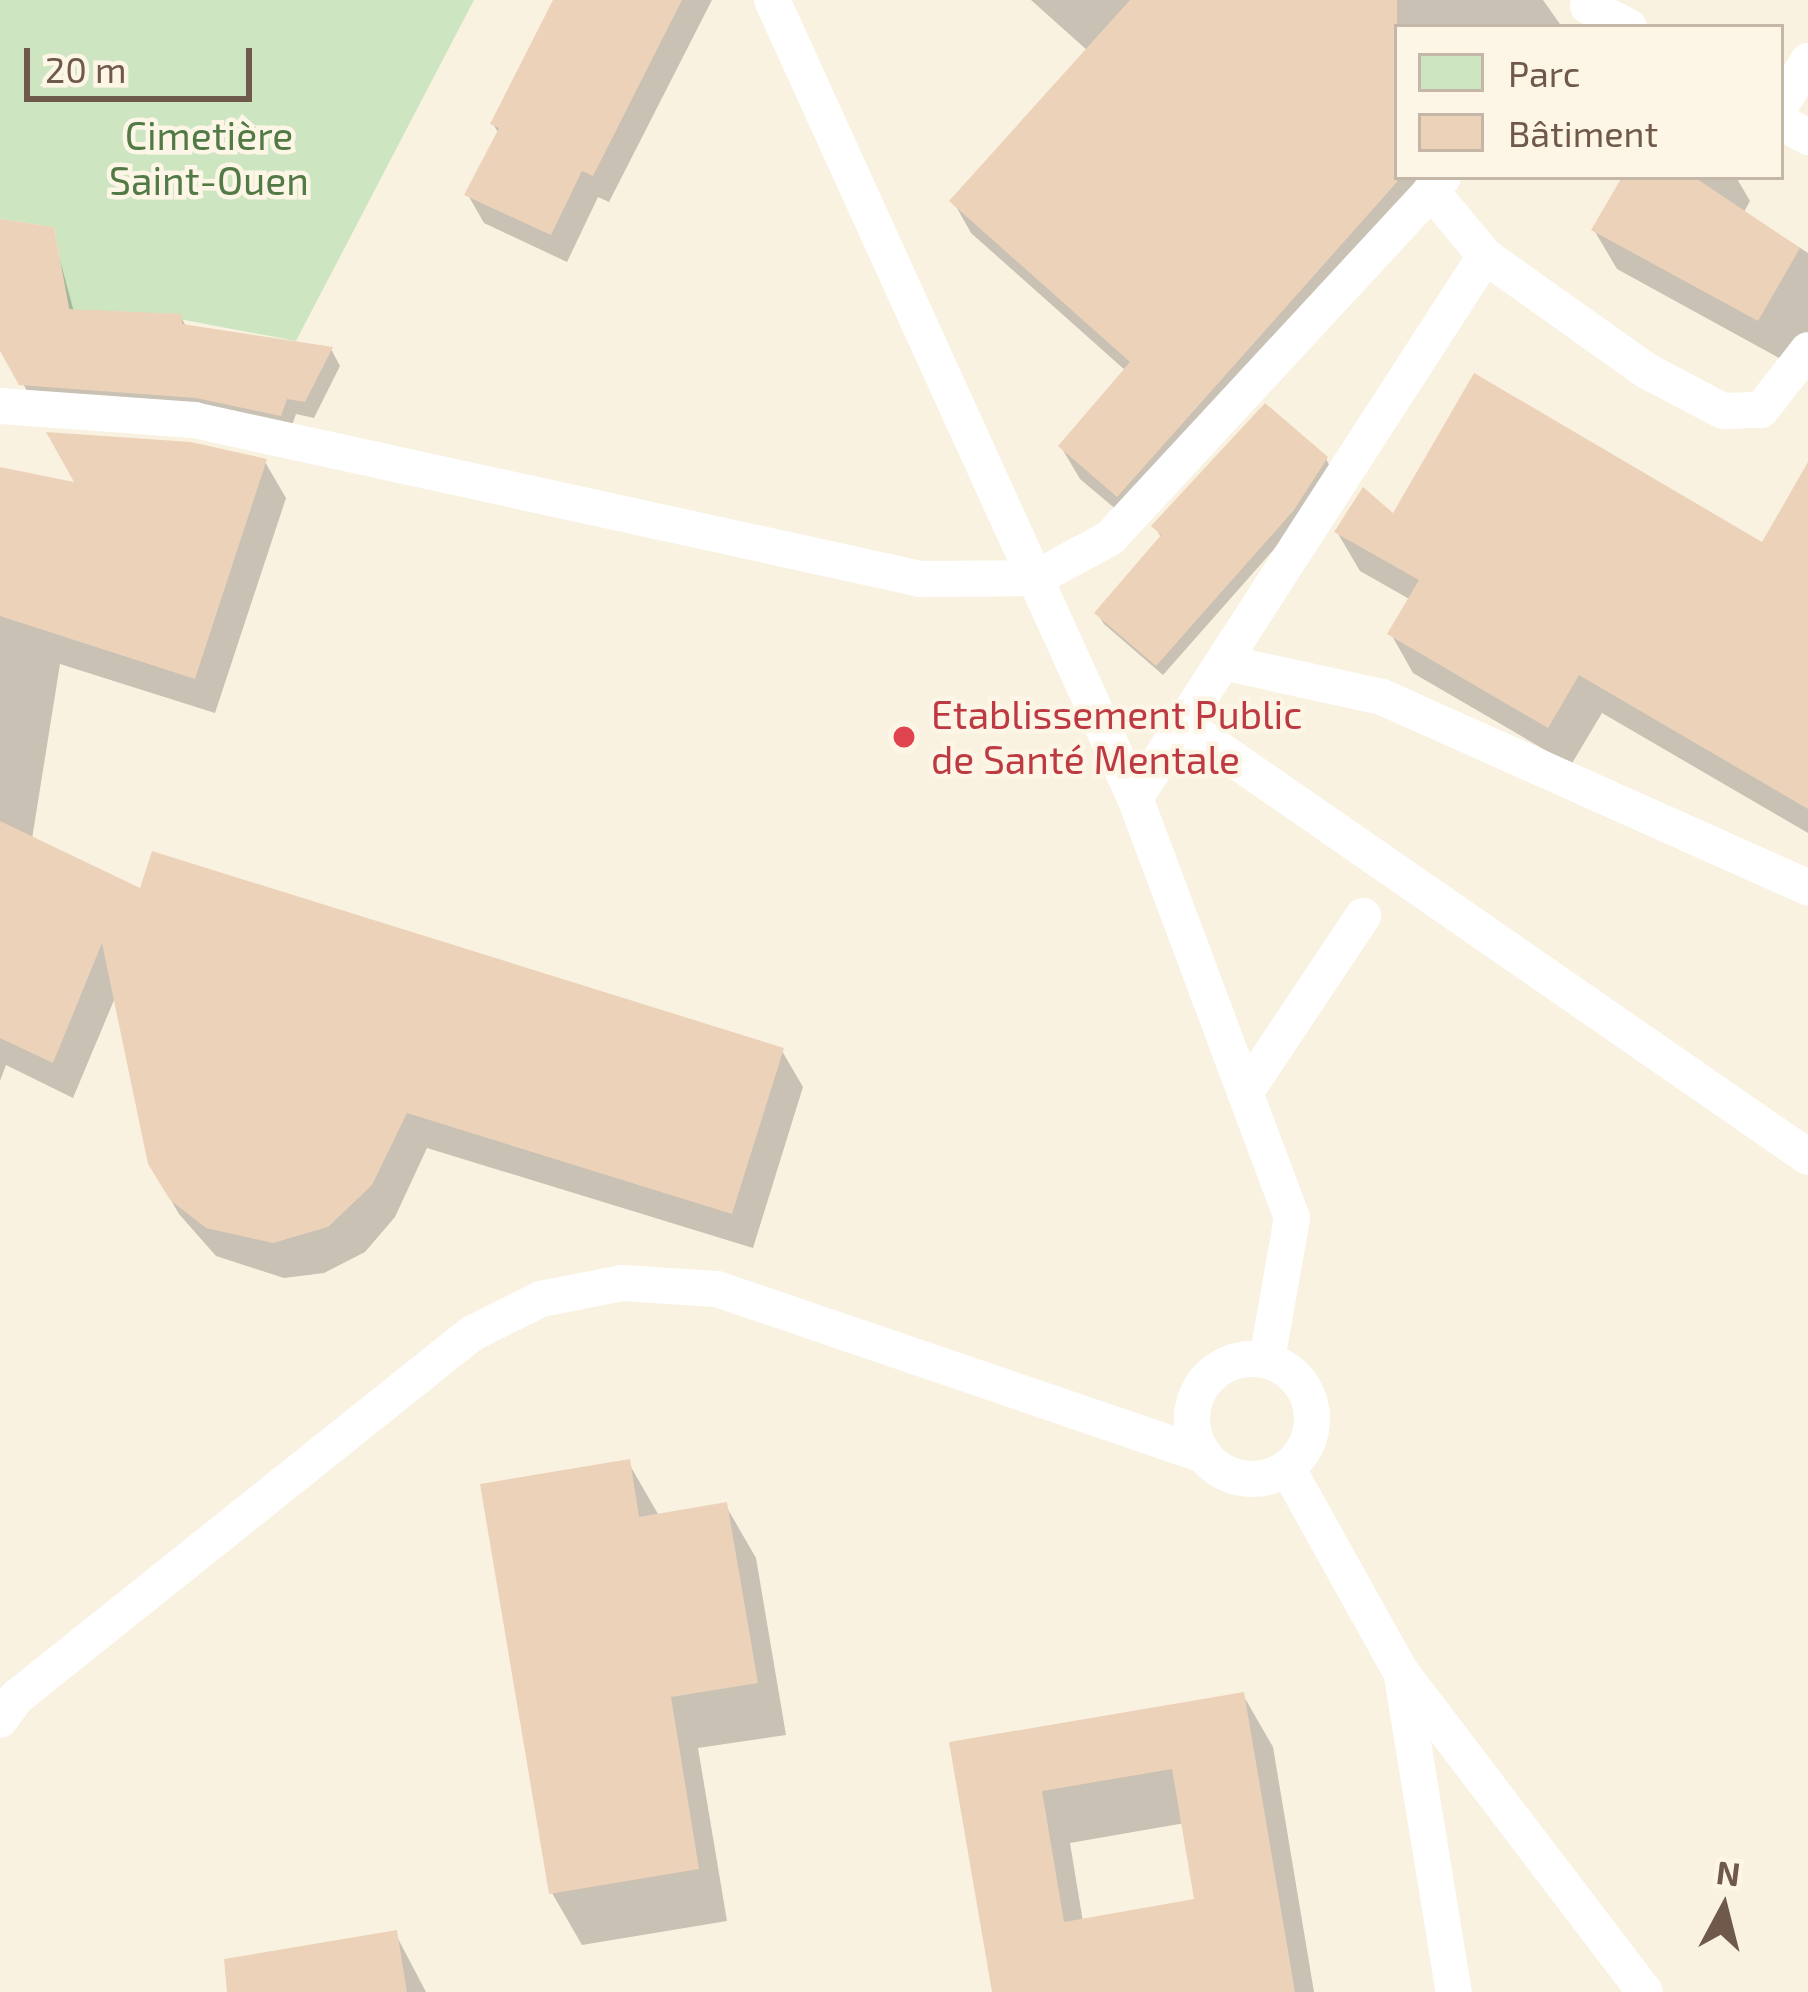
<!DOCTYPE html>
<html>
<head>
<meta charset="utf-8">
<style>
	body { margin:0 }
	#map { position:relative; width:1808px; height:1992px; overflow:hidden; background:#faf2e1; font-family:"Exo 2",sans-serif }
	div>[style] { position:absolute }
	.green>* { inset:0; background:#cde6c1 }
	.shadow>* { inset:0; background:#0003 }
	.building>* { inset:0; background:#edd2ba }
	.service>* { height:36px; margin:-18px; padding:0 18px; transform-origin:18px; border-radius:18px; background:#fff }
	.service>.ring { margin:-18px; padding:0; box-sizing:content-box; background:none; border:36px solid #fff; border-radius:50% }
	.dots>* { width:33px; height:33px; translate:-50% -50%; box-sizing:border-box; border:6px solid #fdf6e6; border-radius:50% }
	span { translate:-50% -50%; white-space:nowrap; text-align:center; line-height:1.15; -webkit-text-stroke:9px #fdf6e6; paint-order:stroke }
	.park-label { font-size:39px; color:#527a46 }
	.health-label { font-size:39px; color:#be3a42 }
	.left { translate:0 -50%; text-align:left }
	.legend { position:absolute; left:1394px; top:24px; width:390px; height:156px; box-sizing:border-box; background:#fdf6e6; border:3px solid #c4b7a8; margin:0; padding:15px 21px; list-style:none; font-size:36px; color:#6f594a }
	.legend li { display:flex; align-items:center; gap:24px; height:60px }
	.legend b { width:60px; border:3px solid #c4b7a8 }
	.north { position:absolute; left:1664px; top:1848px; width:120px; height:120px; -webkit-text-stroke:9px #fdf6e6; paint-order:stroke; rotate:7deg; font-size:33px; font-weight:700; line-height:48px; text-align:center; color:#6f594a }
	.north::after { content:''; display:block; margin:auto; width:42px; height:54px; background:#6f594a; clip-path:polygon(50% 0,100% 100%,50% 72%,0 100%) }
	.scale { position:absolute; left:24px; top:48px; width:228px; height:54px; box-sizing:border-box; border:6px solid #6f594a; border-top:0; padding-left:15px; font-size:36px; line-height:42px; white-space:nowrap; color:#6f594a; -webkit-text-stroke:9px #fdf6e6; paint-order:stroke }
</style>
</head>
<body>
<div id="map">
	<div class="green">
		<div style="clip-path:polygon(0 0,474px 0,296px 341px,147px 313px,81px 371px,54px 227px,0 219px)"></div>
	</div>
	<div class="shadow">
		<div style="clip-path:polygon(556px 0,712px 0,609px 202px,598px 197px,567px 262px,484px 223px,468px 195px,499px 134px,493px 124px)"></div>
		<div style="clip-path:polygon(1031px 0,1543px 0,1562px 27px,1397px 27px,1397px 177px,1445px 177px,1137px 527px,1080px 479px,1061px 447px,1126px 371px,971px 233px,953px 201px,1088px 51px)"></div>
		<div style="clip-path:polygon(1626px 177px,1736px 177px,1750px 201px,1744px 212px,1808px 253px,1808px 374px,1617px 269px,1594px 230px)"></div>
		<div style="clip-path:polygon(0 222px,52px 230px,74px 312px,181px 317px,187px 328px,331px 349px,340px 366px,314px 418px,296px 414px,290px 431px,32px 401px,0 338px)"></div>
		<div style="clip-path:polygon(1326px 459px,1332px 470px,1299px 521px,1163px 675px,1104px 624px,1098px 614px,1162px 539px,1155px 527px)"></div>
		<div style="clip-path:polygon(265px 462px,286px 498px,215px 713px,60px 664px,32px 839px,142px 892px,782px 1051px,803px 1087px,753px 1248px,427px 1148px,395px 1217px,365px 1252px,324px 1273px,284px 1278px,216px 1256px,179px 1214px,157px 1176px,117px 993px,73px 1098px,6px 1065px,0 1081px,0 470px,79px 486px)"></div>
		<div style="clip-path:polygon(1808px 468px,1808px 833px,1602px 713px,1571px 765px,1413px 673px,1391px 634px,1411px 600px,1360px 571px,1337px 532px,1394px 517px,1764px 546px)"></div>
		<div style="clip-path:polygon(628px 1462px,658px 1514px,726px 1506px,756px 1558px,786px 1735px,698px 1748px,727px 1921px,582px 1945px,552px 1893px)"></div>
		<div style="clip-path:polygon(evenodd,1243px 1695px,1273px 1747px,1314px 1992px,995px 1992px,952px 1745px,1243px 1695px,1185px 1823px,1198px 1902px,1083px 1922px,1070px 1843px,1185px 1823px)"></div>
		<div style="clip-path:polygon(395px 1933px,426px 1992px,256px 1992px)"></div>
	</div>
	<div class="building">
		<div style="clip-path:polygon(553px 0,682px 0,593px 176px,582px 171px,551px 235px,464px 195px,499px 128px,490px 124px)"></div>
		<div style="clip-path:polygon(1130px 0,1397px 0,1397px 182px,1117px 497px,1058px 446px,1130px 362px,949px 201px)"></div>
		<div style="clip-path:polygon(1622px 177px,1694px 177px,1800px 248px,1758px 321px,1591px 230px)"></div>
		<div style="clip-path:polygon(0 219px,54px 227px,69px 309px,182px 314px,182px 324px,333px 347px,305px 402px,287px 399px,281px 416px,196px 398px,19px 385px,0 351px)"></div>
		<div style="clip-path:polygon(1474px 373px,1762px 542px,1808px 462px,1808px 809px,1579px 675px,1548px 728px,1387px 634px,1419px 580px,1334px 532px,1363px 487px,1393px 513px)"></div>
		<div style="clip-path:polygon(1265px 403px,1328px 457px,1294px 510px,1156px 666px,1094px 613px,1161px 535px,1151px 526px)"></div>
		<div style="clip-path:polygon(46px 432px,191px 442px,267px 459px,195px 679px,0 616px,0 467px,74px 482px)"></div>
		<div style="clip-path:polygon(0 821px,140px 888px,152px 851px,784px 1048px,732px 1214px,407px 1113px,372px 1185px,328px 1227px,273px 1243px,206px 1228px,170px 1200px,148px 1164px,102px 943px,53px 1063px,0 1038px)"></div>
		<div style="clip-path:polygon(630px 1459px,639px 1517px,727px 1502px,758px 1683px,671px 1697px,699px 1869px,549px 1894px,480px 1484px)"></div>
		<div style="clip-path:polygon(evenodd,1244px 1692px,1295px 1992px,992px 1992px,949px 1742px,1244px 1692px,1172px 1769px,1194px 1899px,1064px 1922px,1042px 1791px,1172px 1769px)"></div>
		<div style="clip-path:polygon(397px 1930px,407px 1992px,227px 1992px,224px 1959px)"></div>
	</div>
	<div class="service">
		<div style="left:772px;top:0;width:877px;rotate:65.54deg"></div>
		<div style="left:1135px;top:798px;width:448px;rotate:69.5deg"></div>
		<div style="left:1292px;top:1218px;width:144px;rotate:100deg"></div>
		<div style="left:1588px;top:6px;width:46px;rotate:27.1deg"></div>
		<div style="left:1781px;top:105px;width:52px;rotate:-58.5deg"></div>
		<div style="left:1781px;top:122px;width:31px;rotate:29deg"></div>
		<div style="left:1485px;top:256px;width:199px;rotate:35.4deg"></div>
		<div style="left:1647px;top:371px;width:86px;rotate:27.8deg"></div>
		<div style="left:1723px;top:411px;width:38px;rotate:-2deg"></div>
		<div style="left:1761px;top:410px;width:76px;rotate:-51.9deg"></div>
		<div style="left:0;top:406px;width:195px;rotate:4.1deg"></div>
		<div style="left:194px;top:420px;width:744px;rotate:12.34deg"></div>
		<div style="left:921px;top:579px;width:115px;rotate:-0.5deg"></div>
		<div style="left:1036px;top:578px;width:84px;rotate:-28.4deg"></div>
		<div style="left:1110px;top:538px;width:473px;rotate:-47.2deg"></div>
		<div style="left:1227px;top:663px;width:159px;rotate:12.4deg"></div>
		<div style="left:1382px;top:697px;width:467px;rotate:24.1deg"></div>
		<div style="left:1187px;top:727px;width:755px;rotate:34.7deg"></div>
		<div style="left:1135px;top:798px;width:645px;rotate:-57.15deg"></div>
		<div style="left:1485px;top:256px;width:85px;rotate:-129.7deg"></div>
		<div style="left:1431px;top:191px;width:18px;rotate:-49deg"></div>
		<div style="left:1245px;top:1093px;width:213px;rotate:-56.3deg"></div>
		<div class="ring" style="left:1192px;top:1359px;width:84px;height:84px"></div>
		<div style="left:1289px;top:1471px;width:230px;rotate:60.9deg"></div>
		<div style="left:1401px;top:1672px;width:402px;rotate:52.7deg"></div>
		<div style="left:1402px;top:1676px;width:320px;rotate:80.7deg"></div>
		<div style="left:0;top:1720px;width:29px;rotate:-54deg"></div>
		<div style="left:17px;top:1697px;width:581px;rotate:-38.64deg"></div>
		<div style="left:471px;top:1334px;width:78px;rotate:-26.6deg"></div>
		<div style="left:541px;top:1299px;width:83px;rotate:-11.2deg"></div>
		<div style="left:622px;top:1283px;width:95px;rotate:3.6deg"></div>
		<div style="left:717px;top:1289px;width:511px;rotate:18.82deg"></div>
	</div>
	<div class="dots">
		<div style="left:904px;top:737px;background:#e0444e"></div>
	</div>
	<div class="park-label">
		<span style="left:209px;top:158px">Cimetière<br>Saint-Ouen</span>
	</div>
	<div class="health-label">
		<span class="left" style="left:931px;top:737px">Etablissement Public<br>de Santé Mentale</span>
	</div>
	<ul class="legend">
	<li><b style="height:33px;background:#cde6c1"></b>Parc</li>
	<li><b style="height:33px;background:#edd2ba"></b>Bâtiment</li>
	</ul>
	<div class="north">N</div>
	<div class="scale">20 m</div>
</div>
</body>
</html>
